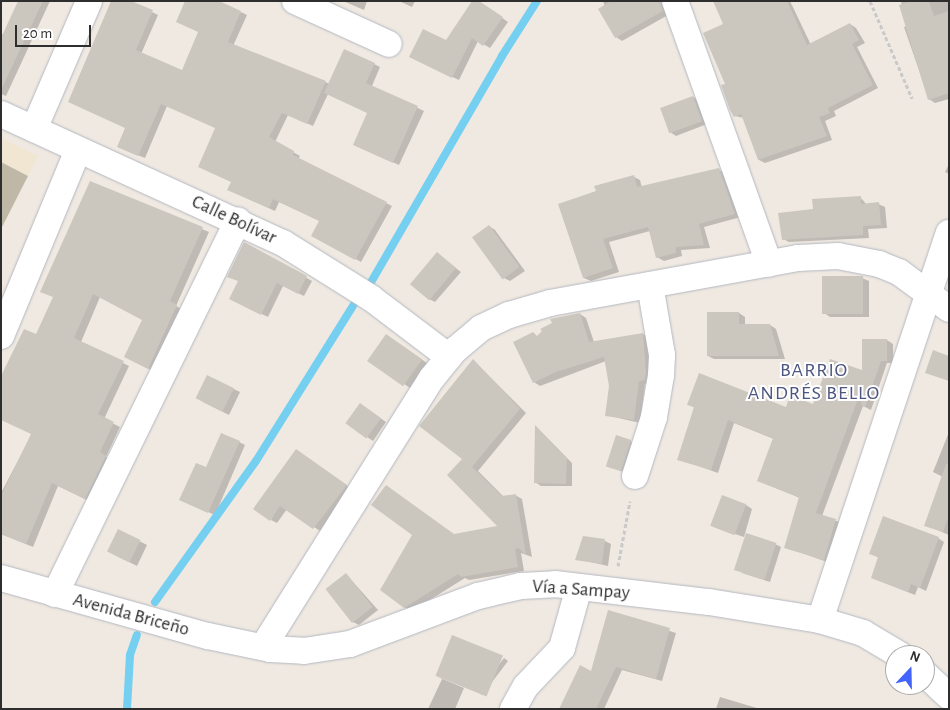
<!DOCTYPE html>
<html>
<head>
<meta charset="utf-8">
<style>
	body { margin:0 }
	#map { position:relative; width:950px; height:710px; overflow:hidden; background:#efe9e1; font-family:"Alegreya Sans",sans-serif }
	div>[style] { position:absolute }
	.education>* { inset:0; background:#f0e6d1 }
	.shadow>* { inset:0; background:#0003; transform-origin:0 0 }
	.stream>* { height:8px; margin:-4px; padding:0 4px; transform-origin:4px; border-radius:4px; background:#75cff0 }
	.building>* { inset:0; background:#cbc7bf; transform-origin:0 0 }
	.path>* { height:3px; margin-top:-1.5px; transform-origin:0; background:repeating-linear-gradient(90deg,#c9c9c9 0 4px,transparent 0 6.5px) }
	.roads { filter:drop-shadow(0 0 1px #b4b7c1) drop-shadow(0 0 1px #b4b7c1) }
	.minor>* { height:26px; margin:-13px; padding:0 13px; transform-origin:13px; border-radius:13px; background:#fff }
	span { translate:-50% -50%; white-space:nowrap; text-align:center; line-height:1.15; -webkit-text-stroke:4px #fff; paint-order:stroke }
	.street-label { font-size:19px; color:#2e2e2e }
	.neighbourhood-label { font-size:20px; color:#4d5680; letter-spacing:1px }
	.frame { position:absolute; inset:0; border:2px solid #2e2e2e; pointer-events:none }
	.north { position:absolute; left:885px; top:645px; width:50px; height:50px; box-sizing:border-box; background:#fff; border:1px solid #ababab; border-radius:50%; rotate:21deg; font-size:14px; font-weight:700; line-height:20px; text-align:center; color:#2e2e2e }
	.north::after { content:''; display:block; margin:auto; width:18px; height:22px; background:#4264fb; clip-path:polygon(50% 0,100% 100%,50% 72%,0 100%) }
	.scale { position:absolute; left:15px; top:25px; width:76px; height:22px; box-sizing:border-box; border:2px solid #2e2e2e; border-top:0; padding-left:6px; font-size:15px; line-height:18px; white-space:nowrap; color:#2e2e2e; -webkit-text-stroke:4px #fff; paint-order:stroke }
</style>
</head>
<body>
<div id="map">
	<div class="education">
		<div style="clip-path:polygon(1px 138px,38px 156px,1px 230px)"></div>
	</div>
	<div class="shadow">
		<div style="clip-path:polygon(19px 1px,50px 1px,6px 96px,1px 94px,1px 34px,4px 35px)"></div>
		<div style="clip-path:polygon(343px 1px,367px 1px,364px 10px)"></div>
		<div style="clip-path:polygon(399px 1px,415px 1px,412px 7px)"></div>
		<div style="clip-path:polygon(603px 1px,667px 1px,668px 15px,622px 41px,616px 37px)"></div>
		<div style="clip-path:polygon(714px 1px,790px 1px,811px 45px,850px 24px,856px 28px,865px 43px,857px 47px,878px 88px,834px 111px,836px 116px,825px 121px,832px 140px,765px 163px,759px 160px,744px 118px,735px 116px,726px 85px,725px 25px)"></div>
		<div style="clip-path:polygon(901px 1px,948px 1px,949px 99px,935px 103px,929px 99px,904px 27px,907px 26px)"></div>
		<div style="clip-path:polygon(481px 3px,508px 22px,490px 48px,478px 41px,459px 80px,417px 60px,446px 42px)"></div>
		<div style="clip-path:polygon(152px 12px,158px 15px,141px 54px,183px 72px,241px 12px,247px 15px,233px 46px,330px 84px,374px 64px,380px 67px,372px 86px,424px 111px,399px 165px,361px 148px,369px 113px,328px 94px,313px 126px,288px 115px,275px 142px,300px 156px,298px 159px,392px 206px,361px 262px,312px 235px,320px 221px,279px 202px,275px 211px,235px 193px,216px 128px,167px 106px,145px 158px,125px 150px,127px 128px,76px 105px)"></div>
		<div style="clip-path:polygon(693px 97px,699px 101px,707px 124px,676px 136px,670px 132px)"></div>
		<div style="clip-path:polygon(1px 162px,28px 176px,1px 229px)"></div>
		<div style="clip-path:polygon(949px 164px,949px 174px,945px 172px)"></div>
		<div style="clip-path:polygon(719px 170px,725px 173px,741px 217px,704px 227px,710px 248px,681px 250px,682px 256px,664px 261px,657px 257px,650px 231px,609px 242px,619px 272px,591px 281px,584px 278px,560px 205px,634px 177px,640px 180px,642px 188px)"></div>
		<div style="clip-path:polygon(91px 182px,209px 232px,176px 306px,183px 310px,155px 372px,132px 360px,144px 319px,100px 297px,81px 342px,129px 366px,104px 419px,120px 427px,106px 457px,112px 460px,91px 502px,58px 486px,33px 547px,1px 534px,1px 493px,32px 434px,36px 336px,54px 297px)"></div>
		<div style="clip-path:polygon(860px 197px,867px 205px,878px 204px,885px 207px,887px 228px,868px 229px,869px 238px,789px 242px,783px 239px,814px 210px)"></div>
		<div style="clip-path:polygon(489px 226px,495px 230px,525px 271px,510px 281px,504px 278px)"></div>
		<div style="clip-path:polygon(245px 243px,312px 281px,304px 296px,283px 286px,268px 317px,237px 302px)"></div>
		<div style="clip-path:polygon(437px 254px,461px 272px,435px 302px,429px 299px)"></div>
		<div style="clip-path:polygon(862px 278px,869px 281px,869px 317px,830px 317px,824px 313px)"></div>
		<div style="clip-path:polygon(739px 313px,745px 317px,745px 325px,770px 325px,776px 329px,785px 359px,714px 359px,708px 356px)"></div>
		<div style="clip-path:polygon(580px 314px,586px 318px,594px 342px,643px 334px,649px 338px,651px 383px,645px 384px,640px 423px,606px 415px,610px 386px,606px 361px,540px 386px,534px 382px,538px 337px)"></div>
		<div style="clip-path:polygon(392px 339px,427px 363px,410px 388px,369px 360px)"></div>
		<div style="clip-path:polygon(887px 340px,893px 344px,893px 363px,887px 363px,871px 410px,863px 406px,822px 516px,842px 523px,830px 563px,785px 547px,800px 498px,758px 481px,774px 439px,734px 423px,718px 473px,679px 459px,695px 408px,688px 404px,786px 409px,814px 405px,863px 372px)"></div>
		<div style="clip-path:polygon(474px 361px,526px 413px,478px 471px,504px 497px,515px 495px,522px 499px,532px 557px,521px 553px,524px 571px,469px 580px,465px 578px,412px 611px,404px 607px,455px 535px,500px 526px,464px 459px)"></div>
		<div style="clip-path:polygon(208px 377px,240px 392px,229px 415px,203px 402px)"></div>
		<div style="clip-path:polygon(366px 408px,386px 422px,373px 441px,367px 437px)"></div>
		<div style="clip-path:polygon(536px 427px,572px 463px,572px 486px,541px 486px,535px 482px)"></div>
		<div style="clip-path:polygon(949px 432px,949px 535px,925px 525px,943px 477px,933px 472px)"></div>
		<div style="clip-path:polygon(630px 441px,636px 445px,627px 473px,607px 466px)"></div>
		<div style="clip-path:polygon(239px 442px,245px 445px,215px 515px,187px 503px)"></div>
		<div style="clip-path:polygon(302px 454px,352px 489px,320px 531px,287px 509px,277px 523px,271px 520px)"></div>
		<div style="clip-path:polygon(746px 505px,752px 509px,744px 537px,714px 527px)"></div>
		<div style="clip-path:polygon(119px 531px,147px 545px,137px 566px,115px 555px)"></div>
		<div style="clip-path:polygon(938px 538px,944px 542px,926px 591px,918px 587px,915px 595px,872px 578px,879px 558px,870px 553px)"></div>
		<div style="clip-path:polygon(605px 541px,611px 544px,608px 566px,577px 559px)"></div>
		<div style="clip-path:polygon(775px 544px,781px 547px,770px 582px,742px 573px)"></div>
		<div style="clip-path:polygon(346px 574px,378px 610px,359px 625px,353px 622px)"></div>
		<div style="clip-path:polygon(609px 612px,676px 633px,662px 681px,622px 670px,604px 709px,559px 709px,592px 673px)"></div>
		<div style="left:504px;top:658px;width:5px;height:43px;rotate:37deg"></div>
		<div style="clip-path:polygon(436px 676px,464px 688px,455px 709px,428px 709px,442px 679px)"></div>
		<div style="clip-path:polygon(720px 697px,760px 709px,716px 709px)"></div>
	</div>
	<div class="stream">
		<div style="left:370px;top:284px;width:263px;rotate:-59.9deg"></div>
		<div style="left:502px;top:56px;width:65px;rotate:-57.5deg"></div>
		<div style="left:155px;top:602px;width:173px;rotate:-54.4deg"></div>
		<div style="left:256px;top:461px;width:183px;rotate:-58deg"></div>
		<div style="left:127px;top:709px;width:54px;rotate:-86.8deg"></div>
		<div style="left:130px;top:655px;width:21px;rotate:-71deg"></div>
	</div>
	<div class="building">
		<div style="clip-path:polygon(18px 1px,43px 1px,1px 90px,1px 38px)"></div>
		<div style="clip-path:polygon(111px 1px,131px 1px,153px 10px,136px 50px,182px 70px,198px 32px,176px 22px,185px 1px,219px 1px,241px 11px,228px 42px,326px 81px,307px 124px,282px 113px,269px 137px,294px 151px,293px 155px,387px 202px,355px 260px,311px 236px,319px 221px,273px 199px,269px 208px,227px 190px,231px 182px,198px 167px,215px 128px,161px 104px,138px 156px,117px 147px,125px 128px,68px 102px)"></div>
		<div style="clip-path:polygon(472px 1px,479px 1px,503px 17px,483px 46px,472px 38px,452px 78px,409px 57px,423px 29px,446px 40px)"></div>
		<div style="clip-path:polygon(611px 1px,660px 1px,663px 11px,615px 38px,598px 9px)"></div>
		<div style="clip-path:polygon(713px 1px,787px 1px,807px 45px,850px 23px,859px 40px,852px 44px,873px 85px,828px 108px,830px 113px,819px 117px,827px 136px,758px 160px,741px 114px,734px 117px,730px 110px,721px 85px,725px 84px,703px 33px,723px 24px)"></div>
		<div style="clip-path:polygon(911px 1px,929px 1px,934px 16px,949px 11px,949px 93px,928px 100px,899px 5px)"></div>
		<div style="clip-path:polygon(344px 49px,375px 63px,366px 83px,418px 106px,393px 163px,353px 145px,367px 113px,324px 93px)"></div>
		<div style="left:693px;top:96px;width:27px;height:35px;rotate:70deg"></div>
		<div style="clip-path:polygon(719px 168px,735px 214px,699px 224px,704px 245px,676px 247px,676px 253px,656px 258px,648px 227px,603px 239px,613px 268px,583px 278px,558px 204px,596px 191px,594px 186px,634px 175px,637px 187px)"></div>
		<div style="clip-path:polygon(90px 181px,203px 227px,170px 301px,177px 305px,148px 369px,124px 357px,142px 320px,93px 294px,74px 338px,124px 361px,98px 414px,114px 422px,100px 452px,106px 456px,85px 499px,52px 483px,26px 544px,1px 534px,1px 496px,31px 434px,1px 420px,1px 376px,24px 329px,36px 334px,53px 297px,40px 292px)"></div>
		<div style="clip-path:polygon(861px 196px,861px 204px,879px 202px,881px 225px,863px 226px,863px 235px,782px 240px,778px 213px,813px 209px,812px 199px)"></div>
		<div style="left:489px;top:225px;width:52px;height:21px;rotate:54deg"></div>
		<div style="clip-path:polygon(244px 242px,307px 276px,298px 294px,277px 283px,261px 315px,229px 299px,238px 281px,227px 277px)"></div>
		<div style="left:437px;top:252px;width:25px;height:42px;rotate:40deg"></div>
		<div style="left:822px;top:276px;width:41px;height:38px"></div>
		<div style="clip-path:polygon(707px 312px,739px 312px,739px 324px,770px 324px,779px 356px,707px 356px)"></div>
		<div style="clip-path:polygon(580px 313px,589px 342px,643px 333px,646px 373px,645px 380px,639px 381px,634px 420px,605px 416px,609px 386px,604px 357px,556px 372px,533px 383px,513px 342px,533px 332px,537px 336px,542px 331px,540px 329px,552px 323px,550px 319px)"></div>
		<div style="left:386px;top:334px;width:44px;height:33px;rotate:35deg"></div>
		<div style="clip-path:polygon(862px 339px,887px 339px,887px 361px,881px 361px,865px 407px,862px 406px,859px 396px,816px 513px,836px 519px,824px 560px,784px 548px,799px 497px,757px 481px,773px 438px,728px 420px,711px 470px,677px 460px,694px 407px,687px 405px,699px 373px,786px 407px,790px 395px,813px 404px,830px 359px,862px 370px)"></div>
		<div style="clip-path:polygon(933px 350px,949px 356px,949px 381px,925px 373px)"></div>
		<div style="clip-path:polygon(473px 359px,520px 409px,472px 467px,502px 496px,516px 494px,526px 555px,519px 548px,515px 549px,518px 567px,461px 577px,458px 574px,404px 608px,380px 590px,412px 535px,371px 505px,386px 485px,454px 534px,497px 526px,447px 475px,462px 459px,419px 426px)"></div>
		<div style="left:207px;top:375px;width:30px;height:26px;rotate:26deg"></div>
		<div style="left:360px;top:403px;width:26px;height:25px;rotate:36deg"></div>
		<div style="clip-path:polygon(535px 425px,567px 458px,566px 484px,534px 483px)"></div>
		<div style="clip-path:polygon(221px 433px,240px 441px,208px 513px,179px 500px,196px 463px,206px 467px)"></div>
		<div style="left:616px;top:435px;width:16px;height:33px;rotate:18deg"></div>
		<div style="clip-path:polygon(296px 449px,347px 485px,313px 529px,280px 506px,270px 521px,253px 509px)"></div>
		<div style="clip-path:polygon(946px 464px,949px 464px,949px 515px,943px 532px,924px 526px)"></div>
		<div style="left:722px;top:495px;width:26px;height:33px;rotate:21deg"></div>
		<div style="clip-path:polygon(883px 516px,939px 537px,920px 588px,911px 584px,908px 592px,871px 578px,878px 557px,869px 554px)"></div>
		<div style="left:118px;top:529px;width:25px;height:25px;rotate:26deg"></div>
		<div style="left:746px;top:533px;width:32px;height:39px;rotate:18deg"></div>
		<div style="clip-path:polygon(583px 536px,605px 539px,602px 564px,575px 560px)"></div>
		<div style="left:346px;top:573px;width:43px;height:26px;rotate:52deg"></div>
		<div style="clip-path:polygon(608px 610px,670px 628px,656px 679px,616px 667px,596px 709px,559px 709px,580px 665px,591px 671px)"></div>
		<div style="left:452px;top:635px;width:55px;height:44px;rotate:22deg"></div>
	</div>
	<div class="path">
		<div style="left:870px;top:1px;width:106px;rotate:66.6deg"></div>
		<div style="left:618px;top:566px;width:66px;rotate:-79.5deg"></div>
	</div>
	<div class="roads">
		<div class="minor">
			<div style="left:295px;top:1px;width:103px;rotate:24.6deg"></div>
			<div style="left:675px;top:1px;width:279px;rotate:70.3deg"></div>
			<div style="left:1px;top:114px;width:310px;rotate:24.6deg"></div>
			<div style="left:283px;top:243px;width:104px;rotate:32deg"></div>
			<div style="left:371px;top:298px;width:98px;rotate:37.1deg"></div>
			<div style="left:34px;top:129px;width:139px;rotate:-66.7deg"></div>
			<div style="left:1px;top:336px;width:201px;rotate:-67.5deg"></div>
			<div style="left:635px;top:476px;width:62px;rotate:-72.1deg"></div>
			<div style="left:654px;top:417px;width:43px;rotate:-80.5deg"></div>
			<div style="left:661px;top:375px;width:20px;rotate:-87deg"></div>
			<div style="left:662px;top:355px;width:71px;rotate:-99.7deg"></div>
			<div style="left:1px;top:578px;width:215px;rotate:15.7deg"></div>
			<div style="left:208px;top:636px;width:63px;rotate:11.8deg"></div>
			<div style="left:270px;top:649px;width:34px;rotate:3deg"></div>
			<div style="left:304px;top:651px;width:47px;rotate:-8.7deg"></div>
			<div style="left:350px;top:644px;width:137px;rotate:-20.6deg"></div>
			<div style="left:478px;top:596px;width:44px;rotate:-13.1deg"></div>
			<div style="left:521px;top:586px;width:34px;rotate:-3deg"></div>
			<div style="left:555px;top:584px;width:155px;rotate:6.7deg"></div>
			<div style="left:709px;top:602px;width:112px;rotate:9.2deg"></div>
			<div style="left:820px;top:620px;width:45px;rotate:16.8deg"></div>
			<div style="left:863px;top:633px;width:43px;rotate:30.7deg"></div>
			<div style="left:55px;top:594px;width:416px;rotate:-63.9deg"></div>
			<div style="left:820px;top:620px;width:408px;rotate:-71.6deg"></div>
			<div style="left:263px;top:647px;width:318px;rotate:-57.9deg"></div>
			<div style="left:432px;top:378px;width:36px;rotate:-51deg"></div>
			<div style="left:455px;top:350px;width:34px;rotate:-40deg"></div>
			<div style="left:481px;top:328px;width:31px;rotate:-25deg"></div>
			<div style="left:509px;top:315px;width:43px;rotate:-16.3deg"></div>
			<div style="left:550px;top:303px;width:252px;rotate:-10.3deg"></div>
			<div style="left:798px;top:258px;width:40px;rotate:-2.9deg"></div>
			<div style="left:838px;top:256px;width:42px;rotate:11deg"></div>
			<div style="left:879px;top:264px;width:22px;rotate:22deg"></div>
			<div style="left:899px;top:272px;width:62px;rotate:36.5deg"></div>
			<div style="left:925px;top:674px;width:33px;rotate:43deg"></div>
			<div style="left:513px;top:709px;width:26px;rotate:-61deg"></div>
			<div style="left:526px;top:686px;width:52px;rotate:-46.5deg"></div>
			<div style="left:562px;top:648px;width:63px;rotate:-74.4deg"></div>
		</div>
	</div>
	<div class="street-label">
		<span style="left:234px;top:220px;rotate:25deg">Calle Bolívar</span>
		<span style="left:581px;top:590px;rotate:4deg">Vía a Sampay</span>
		<span style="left:131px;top:615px;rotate:15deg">Avenida Briceño</span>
	</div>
	<div class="neighbourhood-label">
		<span style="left:814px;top:382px">BARRIO<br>ANDRÉS BELLO</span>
	</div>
	<div class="frame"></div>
	<div class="north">N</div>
	<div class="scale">20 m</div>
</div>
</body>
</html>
